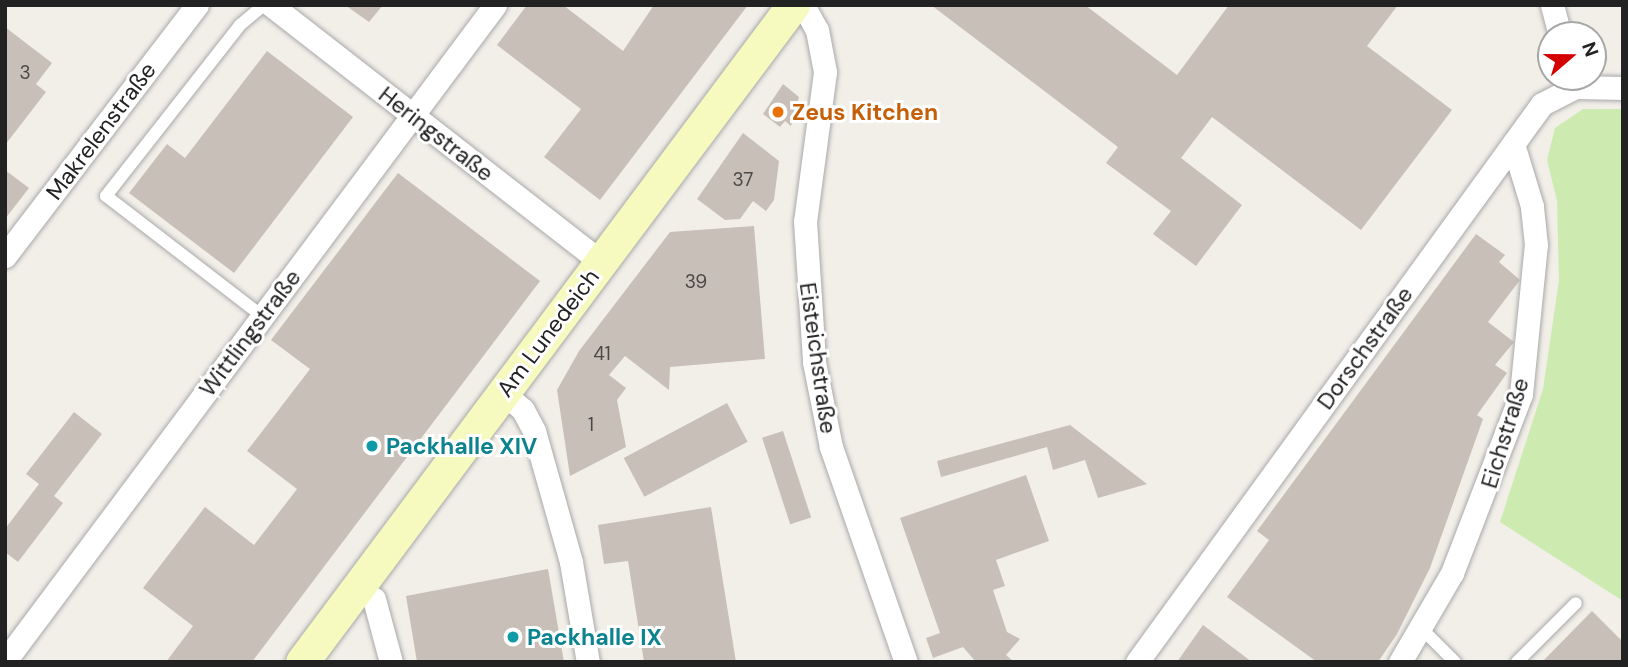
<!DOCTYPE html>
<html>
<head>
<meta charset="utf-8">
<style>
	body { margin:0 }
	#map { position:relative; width:1628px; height:667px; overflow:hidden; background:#f2efe9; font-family:"DM Sans",sans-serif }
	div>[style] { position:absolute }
	.grass>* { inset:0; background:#cdebb0 }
	.building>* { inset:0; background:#c7bfb8; transform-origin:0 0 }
	.roads { filter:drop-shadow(0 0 2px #a9a9a9) drop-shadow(0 0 2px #a9a9a9) }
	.lane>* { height:12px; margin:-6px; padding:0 6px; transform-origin:6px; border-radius:6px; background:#fff }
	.street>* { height:23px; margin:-11.5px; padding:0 11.5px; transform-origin:11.5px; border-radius:11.5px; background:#fff }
	.secondary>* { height:33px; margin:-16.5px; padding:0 16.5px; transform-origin:16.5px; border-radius:16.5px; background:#f7fabf }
	.dots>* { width:19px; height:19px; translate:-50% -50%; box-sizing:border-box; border:4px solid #fff; border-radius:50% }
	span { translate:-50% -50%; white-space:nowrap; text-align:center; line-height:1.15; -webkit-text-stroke:6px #fff; paint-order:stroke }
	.number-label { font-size:19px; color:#4b4948 }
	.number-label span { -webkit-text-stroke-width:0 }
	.food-label { font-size:23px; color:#c56008; font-weight:700 }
	.left { translate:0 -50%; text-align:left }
	.street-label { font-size:23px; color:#222 }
	.culture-label { font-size:23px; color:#0d838f; font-weight:700 }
	.frame { position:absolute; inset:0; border:7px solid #222; pointer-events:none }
	.north { position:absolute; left:1537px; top:21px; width:70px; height:70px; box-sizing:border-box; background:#fff; border:2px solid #a7a7a7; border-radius:50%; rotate:70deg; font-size:19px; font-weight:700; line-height:28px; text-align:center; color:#222 }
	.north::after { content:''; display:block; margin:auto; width:24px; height:32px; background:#d40000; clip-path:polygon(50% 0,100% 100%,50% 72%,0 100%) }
</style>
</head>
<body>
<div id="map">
	<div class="grass">
		<div style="clip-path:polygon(1583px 109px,1623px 109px,1623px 601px,1500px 522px,1543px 389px,1559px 280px,1557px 201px,1547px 160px,1555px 128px)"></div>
	</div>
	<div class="building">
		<div style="clip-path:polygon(345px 5px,383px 5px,369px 22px)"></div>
		<div style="clip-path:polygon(527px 5px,563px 5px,623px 51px,654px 5px,748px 5px,600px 200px,544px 157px,581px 109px,497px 45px)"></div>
		<div style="clip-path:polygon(931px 5px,1085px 5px,1177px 75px,1229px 5px,1398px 5px,1367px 46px,1452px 110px,1361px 230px,1212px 117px,1181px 158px,1242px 205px,1196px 266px,1153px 234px,1171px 211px,1106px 163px,1118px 147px)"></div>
		<div style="clip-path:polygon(5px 27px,52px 63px,36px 84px,46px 92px,5px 145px)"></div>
		<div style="clip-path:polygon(267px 51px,353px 117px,234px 273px,129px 193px,167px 144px,185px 158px)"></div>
		<div style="clip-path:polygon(783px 84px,799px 97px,791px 126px,785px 121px,780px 127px,763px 114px)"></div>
		<div style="clip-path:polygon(743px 133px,779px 161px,774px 200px,766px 211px,753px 201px,740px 219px,725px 220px,697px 199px)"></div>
		<div style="clip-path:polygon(5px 170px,29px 188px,5px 219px)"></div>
		<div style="clip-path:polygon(398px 173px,540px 281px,252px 662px,166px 662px,193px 626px,143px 588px,205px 507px,254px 545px,297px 489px,247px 451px,310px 369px,271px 340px)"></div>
		<div style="clip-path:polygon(754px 226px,765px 359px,670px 367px,669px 390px,625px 356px,609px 375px,626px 388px,617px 400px,626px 447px,570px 476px,557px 390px,579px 351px,670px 232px)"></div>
		<div style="clip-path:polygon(1476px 234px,1505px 255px,1499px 262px,1520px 280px,1488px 322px,1514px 342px,1495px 365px,1507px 373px,1477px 415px,1483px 419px,1430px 568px,1397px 634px,1378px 662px,1317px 662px,1227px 597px,1269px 540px,1257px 531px)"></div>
		<div style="left:727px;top:403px;width:44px;height:117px;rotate:62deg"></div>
		<div style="clip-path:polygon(74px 412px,102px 434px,54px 496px,63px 503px,18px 562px,5px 552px,5px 529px,39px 484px,26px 474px)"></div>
		<div style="clip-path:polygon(1070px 425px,1147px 484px,1098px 498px,1085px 460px,1053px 470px,1047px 447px,941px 477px,937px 461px)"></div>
		<div style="left:783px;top:431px;width:91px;height:22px;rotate:72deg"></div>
		<div style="clip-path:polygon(1026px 475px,1049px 541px,996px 560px,1005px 586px,993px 590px,1007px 632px,1020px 639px,1006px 655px,1014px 662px,976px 662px,963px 647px,933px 658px,926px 638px,940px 633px,900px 518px)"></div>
		<div style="clip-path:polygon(711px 507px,736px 662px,644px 662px,628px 561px,604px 564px,598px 525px)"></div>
		<div style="clip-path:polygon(548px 569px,564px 662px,417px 662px,406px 596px)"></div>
		<div style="clip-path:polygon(1592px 611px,1623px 642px,1623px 662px,1542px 662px)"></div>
		<div style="clip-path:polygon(1203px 625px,1252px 662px,1177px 662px)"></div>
	</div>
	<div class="roads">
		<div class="lane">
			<div style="left:262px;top:316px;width:197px;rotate:-142.4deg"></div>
			<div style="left:106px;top:196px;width:217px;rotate:-51.9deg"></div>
			<div style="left:240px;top:25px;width:31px;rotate:-40deg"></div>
			<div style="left:1422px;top:629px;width:47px;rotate:45deg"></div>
			<div style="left:1517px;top:662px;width:83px;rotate:-45deg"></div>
		</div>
		<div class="street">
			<div style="left:271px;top:5px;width:418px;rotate:37.9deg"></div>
			<div style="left:803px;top:5px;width:29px;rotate:61deg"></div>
			<div style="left:817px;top:30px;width:43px;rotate:79.2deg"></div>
			<div style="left:825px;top:72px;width:150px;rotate:97.6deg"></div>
			<div style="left:805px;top:221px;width:141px;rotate:86.3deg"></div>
			<div style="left:814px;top:362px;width:87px;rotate:78.7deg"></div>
			<div style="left:831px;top:447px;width:228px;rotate:70.8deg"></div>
			<div style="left:1552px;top:5px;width:31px;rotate:75deg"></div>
			<div style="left:5px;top:256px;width:316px;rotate:-52.6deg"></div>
			<div style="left:503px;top:393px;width:26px;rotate:40deg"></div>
			<div style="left:523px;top:410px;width:24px;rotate:62deg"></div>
			<div style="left:534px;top:431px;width:136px;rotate:74.2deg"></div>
			<div style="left:571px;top:562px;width:101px;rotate:80.4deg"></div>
			<div style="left:358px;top:588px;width:19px;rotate:35deg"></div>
			<div style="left:374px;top:599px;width:65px;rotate:74.9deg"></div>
			<div style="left:5px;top:661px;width:819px;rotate:-53.24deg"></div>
			<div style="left:1137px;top:662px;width:689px;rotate:-54.03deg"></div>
			<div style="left:1542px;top:104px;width:38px;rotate:-27deg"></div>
			<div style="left:1576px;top:87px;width:47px;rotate:1.2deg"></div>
			<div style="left:1400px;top:662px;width:103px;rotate:-59.7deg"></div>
			<div style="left:1452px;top:573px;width:192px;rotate:-68.9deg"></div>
			<div style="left:1521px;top:394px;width:150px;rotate:-84.3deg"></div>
			<div style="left:1536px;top:245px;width:39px;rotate:-96deg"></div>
			<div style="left:1532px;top:206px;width:65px;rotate:-107deg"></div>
		</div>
		<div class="secondary">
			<div style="left:302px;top:662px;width:820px;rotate:-53.23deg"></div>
		</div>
	</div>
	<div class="dots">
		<div style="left:778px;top:112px;background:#e8710a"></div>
		<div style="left:372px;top:446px;background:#0f9aa8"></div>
		<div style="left:513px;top:637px;background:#0f9aa8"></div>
	</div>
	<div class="number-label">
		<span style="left:25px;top:73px">3</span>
		<span style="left:743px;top:180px">37</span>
		<span style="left:696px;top:282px">39</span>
		<span style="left:602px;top:354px">41</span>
		<span style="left:591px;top:425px">1</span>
	</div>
	<div class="food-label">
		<span class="left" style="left:792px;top:112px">Zeus Kitchen</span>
	</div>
	<div class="street-label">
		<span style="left:101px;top:131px;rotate:-53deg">Makrelenstraße</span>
		<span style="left:436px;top:134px;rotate:38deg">Heringstraße</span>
		<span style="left:250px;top:333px;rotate:-53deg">Wittlingstraße</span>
		<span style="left:548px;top:333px;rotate:-53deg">Am Lunedeich</span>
		<span style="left:1365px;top:348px;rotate:-54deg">Dorschstraße</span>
		<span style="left:818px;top:358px;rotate:82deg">Eisteichstraße</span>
		<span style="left:1505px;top:433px;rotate:-73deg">Eichstraße</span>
	</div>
	<div class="culture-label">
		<span class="left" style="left:386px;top:446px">Packhalle XIV</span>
		<span class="left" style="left:527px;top:637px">Packhalle IX</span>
	</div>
	<div class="frame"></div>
	<div class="north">N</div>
</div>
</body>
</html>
